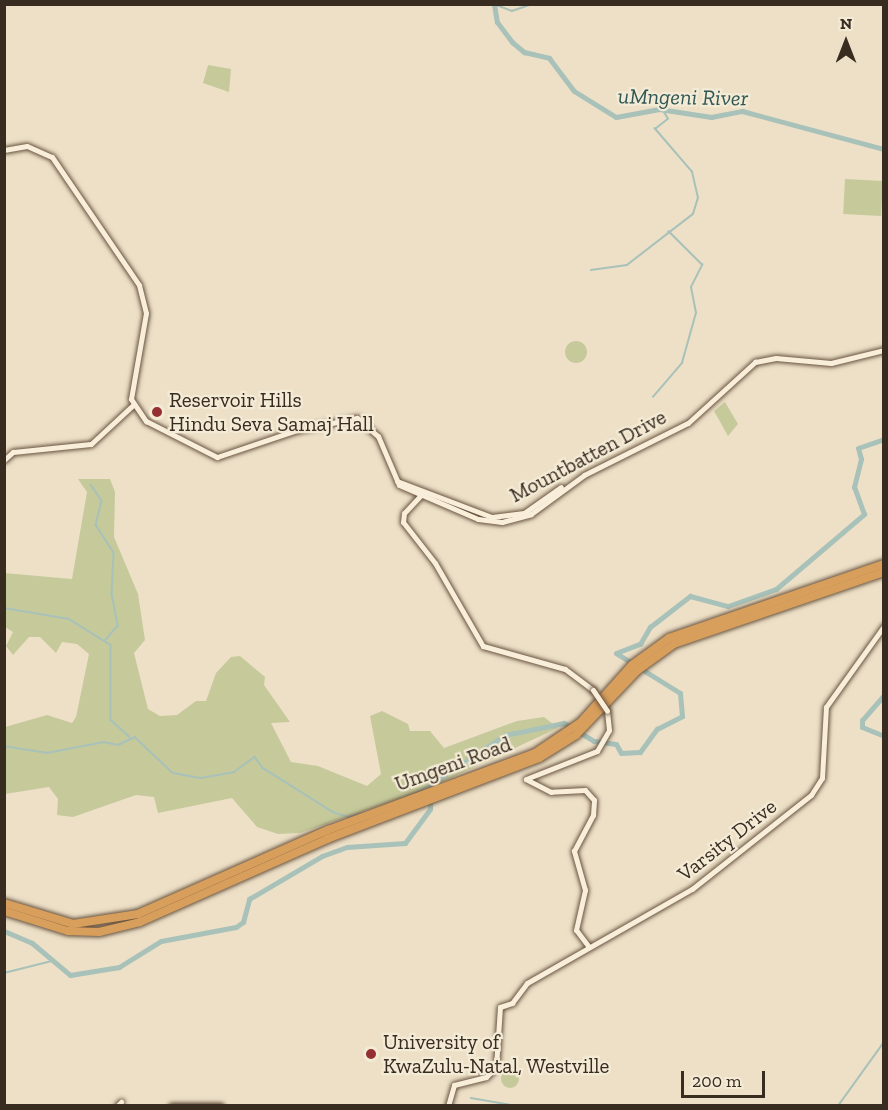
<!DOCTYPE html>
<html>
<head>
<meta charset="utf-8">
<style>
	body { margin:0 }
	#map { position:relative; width:888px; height:1110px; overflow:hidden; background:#ede0c7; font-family:"Zilla Slab",serif }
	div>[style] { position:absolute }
	.green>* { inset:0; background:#c6ca9b; transform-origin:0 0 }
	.round { border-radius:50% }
	.stream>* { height:1.5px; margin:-0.75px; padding:0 0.75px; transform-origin:0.75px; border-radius:0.75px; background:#a8c1b9 }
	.river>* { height:5px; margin:-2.5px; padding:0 2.5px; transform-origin:2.5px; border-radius:2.5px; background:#a8c1b9 }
	.roads { filter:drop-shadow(0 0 2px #695440) drop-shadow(0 0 2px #695440) }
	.secondary>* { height:5px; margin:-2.5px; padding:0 2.5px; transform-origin:2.5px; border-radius:2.5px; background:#f8eeda }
	.highway>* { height:8px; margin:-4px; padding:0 4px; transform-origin:4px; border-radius:4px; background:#d79e5c }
	.bridges { filter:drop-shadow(0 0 2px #695440) drop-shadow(0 0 2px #695440) }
	.secondary-bridge>* { height:5px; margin:-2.5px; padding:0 2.5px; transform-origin:2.5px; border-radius:2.5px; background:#f8eeda }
	.dots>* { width:16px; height:16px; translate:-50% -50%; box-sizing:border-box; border:3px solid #f4ebd6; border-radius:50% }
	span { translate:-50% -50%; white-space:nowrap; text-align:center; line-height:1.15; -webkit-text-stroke:4.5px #f4ebd6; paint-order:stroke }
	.poi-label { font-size:21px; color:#382b20 }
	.left { translate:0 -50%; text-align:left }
	.street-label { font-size:21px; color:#382b20 }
	.water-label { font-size:22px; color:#305754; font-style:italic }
	.frame { position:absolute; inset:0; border:6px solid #382b20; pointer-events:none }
	.north { position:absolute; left:816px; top:12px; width:60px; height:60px; -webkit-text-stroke:4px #f4ebd6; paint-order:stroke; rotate:0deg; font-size:16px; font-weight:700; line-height:24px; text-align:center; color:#382b20 }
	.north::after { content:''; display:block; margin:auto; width:21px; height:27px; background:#382b20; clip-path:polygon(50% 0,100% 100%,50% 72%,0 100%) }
	.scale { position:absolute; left:681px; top:1071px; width:84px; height:27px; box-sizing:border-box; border:3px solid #382b20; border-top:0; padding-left:8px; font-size:18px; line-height:21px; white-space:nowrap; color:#382b20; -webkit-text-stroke:4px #f4ebd6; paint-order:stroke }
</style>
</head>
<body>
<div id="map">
	<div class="green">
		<div style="clip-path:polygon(208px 65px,231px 69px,229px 92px,203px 83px)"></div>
		<div style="left:845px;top:179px;width:38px;height:35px;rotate:3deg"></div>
		<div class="round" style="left:565px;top:341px;width:22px;height:22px"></div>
		<div style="clip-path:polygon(725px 402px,738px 424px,728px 436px,714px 411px)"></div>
		<div style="clip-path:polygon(78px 479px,110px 479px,115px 492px,114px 537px,138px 594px,145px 640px,134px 653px,148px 709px,160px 716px,177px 715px,196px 701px,206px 701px,216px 673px,231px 657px,240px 656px,265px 677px,264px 685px,290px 722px,271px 723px,291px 762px,318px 766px,367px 786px,381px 774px,370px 716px,382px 711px,408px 724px,410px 731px,430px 731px,444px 748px,517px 721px,544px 717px,558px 728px,425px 790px,300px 833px,278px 834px,257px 827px,232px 798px,158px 813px,154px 797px,136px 795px,73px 817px,57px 815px,58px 799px,49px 787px,5px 794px,5px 727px,47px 715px,72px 723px,76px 717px,89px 654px,77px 644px,62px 642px,56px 653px,40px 637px,29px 637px,13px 655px,6px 646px,13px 632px,5px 627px,4px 573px,72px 579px,87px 492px)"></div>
		<div class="round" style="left:501px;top:1070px;width:18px;height:18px"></div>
	</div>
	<div class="stream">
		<div style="left:494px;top:4px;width:19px;rotate:21deg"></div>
		<div style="left:512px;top:11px;width:21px;rotate:-19deg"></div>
		<div style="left:591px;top:270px;width:36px;rotate:-8deg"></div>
		<div style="left:627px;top:265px;width:83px;rotate:-37.7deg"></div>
		<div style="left:693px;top:214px;width:17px;rotate:-73deg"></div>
		<div style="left:698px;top:198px;width:27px;rotate:-103deg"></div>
		<div style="left:692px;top:172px;width:57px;rotate:-130.7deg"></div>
		<div style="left:655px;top:129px;width:16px;rotate:-38deg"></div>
		<div style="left:668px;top:119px;width:12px;rotate:-121deg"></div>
		<div style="left:653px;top:397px;width:45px;rotate:-49.5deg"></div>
		<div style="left:682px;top:363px;width:52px;rotate:-74.4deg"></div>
		<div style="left:696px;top:313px;width:26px;rotate:-101deg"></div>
		<div style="left:691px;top:287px;width:25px;rotate:-63deg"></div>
		<div style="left:702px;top:265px;width:47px;rotate:-135deg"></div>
		<div style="left:91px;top:485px;width:19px;rotate:55deg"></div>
		<div style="left:102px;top:501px;width:25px;rotate:104deg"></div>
		<div style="left:96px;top:525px;width:33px;rotate:57deg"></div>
		<div style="left:114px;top:553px;width:41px;rotate:92.8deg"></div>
		<div style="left:112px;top:594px;width:33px;rotate:79deg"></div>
		<div style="left:118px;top:626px;width:18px;rotate:131deg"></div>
		<div style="left:4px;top:608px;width:66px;rotate:9.6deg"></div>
		<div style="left:69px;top:619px;width:49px;rotate:31.8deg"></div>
		<div style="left:111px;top:645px;width:75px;rotate:90deg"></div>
		<div style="left:111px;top:720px;width:25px;rotate:42deg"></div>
		<div style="left:4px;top:746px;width:44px;rotate:9.2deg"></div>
		<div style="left:47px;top:753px;width:58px;rotate:-10.9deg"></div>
		<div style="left:104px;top:742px;width:14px;rotate:12deg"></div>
		<div style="left:118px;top:745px;width:19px;rotate:-25deg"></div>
		<div style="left:135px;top:737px;width:52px;rotate:43.5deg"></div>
		<div style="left:173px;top:773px;width:28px;rotate:10deg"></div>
		<div style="left:201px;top:778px;width:34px;rotate:-10deg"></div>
		<div style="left:234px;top:772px;width:26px;rotate:-36deg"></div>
		<div style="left:255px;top:757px;width:14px;rotate:54deg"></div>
		<div style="left:263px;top:768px;width:83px;rotate:32.2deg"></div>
		<div style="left:333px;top:812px;width:16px;rotate:18deg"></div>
		<div style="left:348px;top:817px;width:16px;rotate:-15deg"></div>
		<div style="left:415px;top:794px;width:19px;rotate:-32deg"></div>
		<div style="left:4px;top:973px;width:49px;rotate:-14deg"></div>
		<div style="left:471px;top:1098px;width:47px;rotate:9.9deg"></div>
		<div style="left:838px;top:1106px;width:79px;rotate:-54.3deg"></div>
	</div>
	<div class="river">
		<div style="left:494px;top:4px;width:18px;rotate:81deg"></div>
		<div style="left:497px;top:22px;width:25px;rotate:53deg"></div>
		<div style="left:512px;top:42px;width:16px;rotate:40deg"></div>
		<div style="left:524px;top:52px;width:26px;rotate:13deg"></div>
		<div style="left:549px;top:58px;width:41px;rotate:52.9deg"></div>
		<div style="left:574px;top:91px;width:49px;rotate:31.8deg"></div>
		<div style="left:616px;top:117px;width:44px;rotate:-10.5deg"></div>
		<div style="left:659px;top:109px;width:53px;rotate:8.7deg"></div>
		<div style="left:711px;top:117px;width:32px;rotate:-11deg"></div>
		<div style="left:742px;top:111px;width:147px;rotate:15deg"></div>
		<div style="left:884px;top:695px;width:33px;rotate:131deg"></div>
		<div style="left:862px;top:720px;width:7px;rotate:90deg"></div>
		<div style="left:862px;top:727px;width:24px;rotate:22deg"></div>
		<div style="left:4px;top:931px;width:30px;rotate:23deg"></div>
		<div style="left:32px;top:943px;width:50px;rotate:40.1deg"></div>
		<div style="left:70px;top:975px;width:50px;rotate:-9.3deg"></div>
		<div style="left:119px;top:967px;width:49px;rotate:-31.8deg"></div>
		<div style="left:161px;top:941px;width:76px;rotate:-10.6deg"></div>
		<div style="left:236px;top:927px;width:9px;rotate:-36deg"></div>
		<div style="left:243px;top:922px;width:24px;rotate:-75deg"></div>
		<div style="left:249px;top:899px;width:85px;rotate:-30.5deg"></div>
		<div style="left:322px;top:856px;width:27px;rotate:-20deg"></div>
		<div style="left:347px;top:847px;width:58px;rotate:-3.9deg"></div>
		<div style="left:405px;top:843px;width:42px;rotate:-53.7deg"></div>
		<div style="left:430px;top:809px;width:25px;rotate:-88deg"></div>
		<div style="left:431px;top:784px;width:89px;rotate:-33.5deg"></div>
		<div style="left:505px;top:735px;width:60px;rotate:-11.5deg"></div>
		<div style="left:564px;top:723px;width:35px;rotate:31deg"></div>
		<div style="left:594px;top:741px;width:22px;rotate:8deg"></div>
		<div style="left:616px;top:744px;width:10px;rotate:61deg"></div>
		<div style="left:621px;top:753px;width:19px;rotate:-3deg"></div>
		<div style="left:640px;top:752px;width:29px;rotate:-54deg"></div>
		<div style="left:657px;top:729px;width:28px;rotate:-27deg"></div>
		<div style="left:682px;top:716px;width:23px;rotate:-95deg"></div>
		<div style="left:680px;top:693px;width:75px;rotate:-148deg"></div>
		<div style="left:616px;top:653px;width:26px;rotate:-21deg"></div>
		<div style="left:640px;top:644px;width:20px;rotate:-60deg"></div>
		<div style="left:650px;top:627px;width:51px;rotate:-37.8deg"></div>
		<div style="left:690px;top:596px;width:39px;rotate:15deg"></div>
		<div style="left:728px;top:606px;width:51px;rotate:-19.5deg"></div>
		<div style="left:776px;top:589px;width:116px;rotate:-40.4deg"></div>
		<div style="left:864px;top:514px;width:29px;rotate:-110deg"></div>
		<div style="left:854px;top:487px;width:29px;rotate:-76deg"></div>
		<div style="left:861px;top:459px;width:11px;rotate:-105deg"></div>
		<div style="left:858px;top:448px;width:28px;rotate:-19deg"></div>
	</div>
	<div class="roads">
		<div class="secondary">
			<div style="left:4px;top:150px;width:23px;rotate:-10deg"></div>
			<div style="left:27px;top:146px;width:27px;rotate:24deg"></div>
			<div style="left:52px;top:157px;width:155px;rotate:55.8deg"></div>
			<div style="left:139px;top:285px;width:29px;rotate:76deg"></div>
			<div style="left:146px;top:313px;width:87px;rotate:99.9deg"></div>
			<div style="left:131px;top:399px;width:27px;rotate:56deg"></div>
			<div style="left:146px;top:421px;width:80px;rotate:26.9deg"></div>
			<div style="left:217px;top:457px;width:84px;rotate:-18.6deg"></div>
			<div style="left:297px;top:430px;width:61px;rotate:-11.3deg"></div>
			<div style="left:357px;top:418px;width:28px;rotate:41deg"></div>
			<div style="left:378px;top:436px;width:53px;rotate:66.8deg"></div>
			<div style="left:399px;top:485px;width:86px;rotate:23.3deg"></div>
			<div style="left:478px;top:519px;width:24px;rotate:7deg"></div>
			<div style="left:502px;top:522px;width:30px;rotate:-15deg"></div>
			<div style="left:531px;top:514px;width:66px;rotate:-36.3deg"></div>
			<div style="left:584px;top:475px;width:116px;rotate:-26.6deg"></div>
			<div style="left:688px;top:423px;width:91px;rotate:-42.3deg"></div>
			<div style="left:755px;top:362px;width:21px;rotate:-11deg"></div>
			<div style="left:776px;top:358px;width:55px;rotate:5.2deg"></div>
			<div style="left:831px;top:363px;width:55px;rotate:-13.8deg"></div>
			<div style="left:4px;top:460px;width:12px;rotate:-42deg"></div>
			<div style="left:13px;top:452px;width:78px;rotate:-5.9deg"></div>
			<div style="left:91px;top:444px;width:56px;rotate:-42.8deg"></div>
			<div style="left:397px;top:481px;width:102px;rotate:20.8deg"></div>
			<div style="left:492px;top:517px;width:32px;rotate:-7deg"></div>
			<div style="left:524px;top:513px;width:45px;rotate:-35.1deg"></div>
			<div style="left:421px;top:495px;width:25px;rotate:133deg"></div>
			<div style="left:404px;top:513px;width:9px;rotate:96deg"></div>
			<div style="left:403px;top:522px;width:52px;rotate:52deg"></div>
			<div style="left:435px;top:563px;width:96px;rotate:60deg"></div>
			<div style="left:483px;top:646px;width:85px;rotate:15.7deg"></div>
			<div style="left:565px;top:669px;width:35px;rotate:37deg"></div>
			<div style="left:589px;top:947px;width:21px;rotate:-127deg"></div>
			<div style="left:576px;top:930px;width:41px;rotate:-77.3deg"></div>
			<div style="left:585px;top:890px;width:41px;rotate:-105.8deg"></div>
			<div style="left:574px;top:851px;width:41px;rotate:-62.2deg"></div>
			<div style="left:593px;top:815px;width:15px;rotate:-86deg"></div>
			<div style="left:594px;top:800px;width:13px;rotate:-132deg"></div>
			<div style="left:585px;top:790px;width:34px;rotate:177deg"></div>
			<div style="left:551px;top:792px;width:28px;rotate:-153deg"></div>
			<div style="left:526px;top:779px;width:76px;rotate:-21.5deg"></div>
			<div style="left:597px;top:751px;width:24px;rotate:-60deg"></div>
			<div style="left:609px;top:730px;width:19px;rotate:-96deg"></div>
			<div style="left:117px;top:1106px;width:6px;rotate:-45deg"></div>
			<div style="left:171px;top:1106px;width:50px"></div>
			<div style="left:448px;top:1106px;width:22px;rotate:-74deg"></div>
			<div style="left:454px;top:1085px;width:33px;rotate:-14deg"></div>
			<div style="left:486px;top:1077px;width:14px;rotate:-45deg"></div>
			<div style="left:496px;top:1067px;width:60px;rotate:-86.2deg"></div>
			<div style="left:500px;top:1007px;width:13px;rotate:-18deg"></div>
			<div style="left:512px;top:1003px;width:25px;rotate:-53deg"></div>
			<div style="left:527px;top:983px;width:190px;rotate:-29.7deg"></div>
			<div style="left:692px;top:889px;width:152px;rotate:-38.3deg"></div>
			<div style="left:811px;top:795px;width:20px;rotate:-57deg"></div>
			<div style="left:822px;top:778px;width:71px;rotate:-86.8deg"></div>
			<div style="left:826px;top:707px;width:100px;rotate:-54.4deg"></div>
		</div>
		<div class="highway">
			<div style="left:4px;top:903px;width:72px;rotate:16.9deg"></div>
			<div style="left:73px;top:924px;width:66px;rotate:-8.7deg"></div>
			<div style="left:138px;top:914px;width:208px;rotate:-23.9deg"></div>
			<div style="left:328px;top:830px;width:221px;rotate:-20.4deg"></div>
			<div style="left:535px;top:753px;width:55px;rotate:-34deg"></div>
			<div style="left:581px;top:722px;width:76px;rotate:-48.2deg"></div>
			<div style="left:632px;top:665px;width:46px;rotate:-36.1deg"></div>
			<div style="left:669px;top:638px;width:227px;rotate:-19deg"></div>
			<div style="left:4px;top:911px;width:67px;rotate:17.4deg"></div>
			<div style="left:68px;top:931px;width:31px;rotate:2deg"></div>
			<div style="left:99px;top:932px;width:42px;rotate:-13.7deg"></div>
			<div style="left:140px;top:922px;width:205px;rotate:-23.9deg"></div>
			<div style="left:327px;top:839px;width:227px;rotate:-20.9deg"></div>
			<div style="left:539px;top:758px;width:44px;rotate:-31.9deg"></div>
			<div style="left:576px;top:735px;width:90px;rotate:-46.4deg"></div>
			<div style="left:638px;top:670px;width:44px;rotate:-35.8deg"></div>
			<div style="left:674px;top:644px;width:222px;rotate:-18.9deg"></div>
		</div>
	</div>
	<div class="bridges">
		<div class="secondary-bridge">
			<div style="left:593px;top:690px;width:25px;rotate:56deg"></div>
		</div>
	</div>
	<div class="dots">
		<div style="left:157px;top:412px;background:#943033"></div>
		<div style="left:371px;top:1054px;background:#943033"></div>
	</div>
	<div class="poi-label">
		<span class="left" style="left:169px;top:412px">Reservoir Hills<br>Hindu Seva Samaj Hall</span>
		<span class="left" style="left:383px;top:1054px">University of<br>KwaZulu-Natal, Westville</span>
	</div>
	<div class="street-label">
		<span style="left:588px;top:456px;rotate:-28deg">Mountbatten Drive</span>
		<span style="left:453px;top:764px;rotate:-20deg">Umgeni Road</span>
		<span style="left:727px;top:840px;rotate:-38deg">Varsity Drive</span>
	</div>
	<div class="water-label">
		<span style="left:683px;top:97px;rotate:1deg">uMngeni River</span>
	</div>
	<div class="frame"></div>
	<div class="north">N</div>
	<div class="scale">200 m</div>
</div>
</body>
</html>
